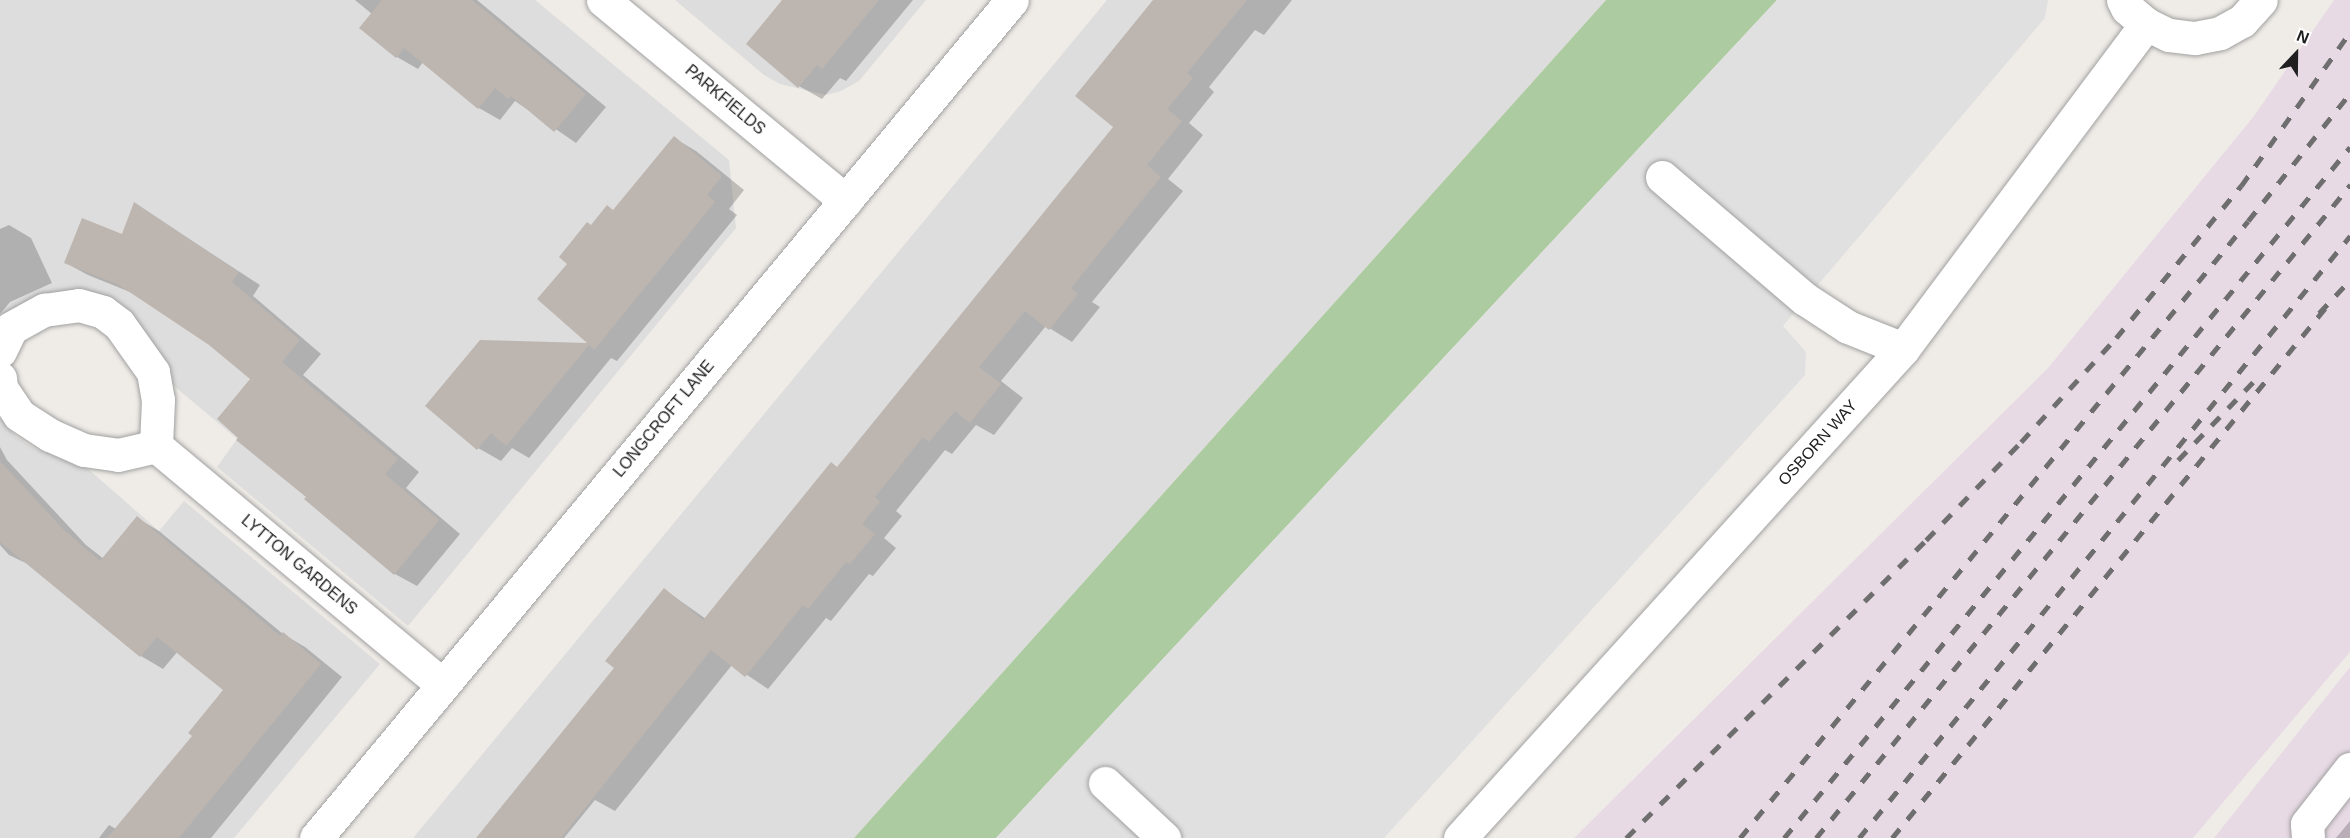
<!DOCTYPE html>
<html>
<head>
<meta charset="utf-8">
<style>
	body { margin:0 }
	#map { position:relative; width:2350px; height:838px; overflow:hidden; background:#efece7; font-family:Helvetica,sans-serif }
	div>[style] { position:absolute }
	.residential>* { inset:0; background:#dedddd }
	.industrial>* { inset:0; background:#e8dae5 }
	.forest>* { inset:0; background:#adcba0 }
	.parking>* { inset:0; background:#e0e0e0 }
	.shadow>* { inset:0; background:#0003 }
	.building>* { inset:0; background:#bdb6b0 }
	.roads { filter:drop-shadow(0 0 2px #a1a1a1) drop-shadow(0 0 2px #a1a1a1) }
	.minor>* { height:33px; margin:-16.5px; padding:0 16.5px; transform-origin:16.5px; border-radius:16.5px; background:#fff }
	.rail>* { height:4.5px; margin-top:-2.25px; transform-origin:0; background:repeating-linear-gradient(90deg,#6e6e6e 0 12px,transparent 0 24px) }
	span { translate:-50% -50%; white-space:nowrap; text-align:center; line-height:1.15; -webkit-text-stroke:5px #fff; paint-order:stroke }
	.street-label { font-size:16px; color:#202020 }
	.north { position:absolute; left:2266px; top:24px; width:60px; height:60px; -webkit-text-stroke:4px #fff; paint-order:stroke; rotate:22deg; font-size:16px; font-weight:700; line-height:24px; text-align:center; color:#202020 }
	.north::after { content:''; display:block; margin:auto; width:21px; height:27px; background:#202020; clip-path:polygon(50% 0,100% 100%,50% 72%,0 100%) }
</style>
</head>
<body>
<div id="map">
	<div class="residential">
		<div style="clip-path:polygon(0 0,535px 0,729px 160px,736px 228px,408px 626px,217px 467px,237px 439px,160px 374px,117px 316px,0 332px)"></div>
		<div style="clip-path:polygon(675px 0,926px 0,859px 81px,841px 91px,826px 95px,780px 84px,764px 75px)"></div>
		<div style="clip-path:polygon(1107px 0,1606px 0,854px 838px,413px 838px)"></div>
		<div style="clip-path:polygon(0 418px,15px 436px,34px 448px,87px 468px,159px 531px,184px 501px,380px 664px,234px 838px,0 838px)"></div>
	</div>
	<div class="industrial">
		<div style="clip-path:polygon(2334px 0,2350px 0,2350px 652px,2193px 838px,1574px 838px,2048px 368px,2254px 116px)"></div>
		<div style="clip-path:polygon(2350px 667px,2350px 838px,2214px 838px)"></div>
	</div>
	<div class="forest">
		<div style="clip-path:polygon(1606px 0,1777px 0,996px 838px,854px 838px)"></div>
	</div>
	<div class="parking">
		<div style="clip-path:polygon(1777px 0,2048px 0,2045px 18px,1783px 326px,1806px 352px,1805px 375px,1384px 838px,996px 838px)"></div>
	</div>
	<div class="shadow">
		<div style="clip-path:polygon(355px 0,477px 0,606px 107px,576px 143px,515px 101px,500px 120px,479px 108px,423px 62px,418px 69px,397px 57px,372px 14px)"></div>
		<div style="clip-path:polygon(784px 0,913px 0,846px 81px,840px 78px,822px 99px,799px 86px)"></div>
		<div style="clip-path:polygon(1173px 0,1292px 0,1264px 35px,1255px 30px,1209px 87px,1214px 92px,1189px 123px,1203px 135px,1168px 179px,1183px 191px,1092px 302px,1100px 307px,1072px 342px,1046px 326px,1001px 381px,1023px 398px,994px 435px,976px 425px,952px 454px,945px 450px,896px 511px,902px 516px,884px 538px,896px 548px,873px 576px,869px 574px,831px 621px,826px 618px,768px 689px,732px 665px,615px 811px,595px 800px,564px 838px,478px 838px,616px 668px,665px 590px,706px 619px,838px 468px,1115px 127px)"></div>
		<div style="clip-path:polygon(674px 138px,696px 151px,744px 190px,729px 209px,737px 215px,617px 361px,611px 358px,529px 458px,512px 448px,501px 461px,478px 448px,480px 341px,591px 345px,569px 263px,592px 227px,614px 211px)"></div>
		<div style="clip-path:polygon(135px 204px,260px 285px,253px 296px,321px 354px,303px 375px,419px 472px,406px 488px,460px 534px,417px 586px,395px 574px,306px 499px,308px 496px,252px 379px,210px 343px,135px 294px,88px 275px,66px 263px,122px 235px)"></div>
		<div style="clip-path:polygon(9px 225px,31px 238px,52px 283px,10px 302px,0 314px,0 229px)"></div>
		<div style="clip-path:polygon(0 447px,7px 460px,86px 545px,104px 559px,137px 518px,159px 531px,283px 634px,305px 647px,342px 677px,211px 838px,99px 838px,109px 825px,116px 829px,194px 736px,225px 690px,178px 651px,163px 669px,141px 656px,32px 566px,9px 555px,0 545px)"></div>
		<div style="clip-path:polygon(2350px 821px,2350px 838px,2336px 838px)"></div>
	</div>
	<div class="building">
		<div style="clip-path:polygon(382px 0,472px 0,586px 94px,554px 132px,511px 96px,508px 99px,495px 88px,478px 109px,404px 48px,396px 58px,359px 28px)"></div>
		<div style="clip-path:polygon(782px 0,879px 0,822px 69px,817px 65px,798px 88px,746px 44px)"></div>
		<div style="clip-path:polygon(1153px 0,1247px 0,1187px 73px,1193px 78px,1167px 109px,1182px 121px,1147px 165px,1161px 177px,1071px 288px,1078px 294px,1049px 330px,1025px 311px,979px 367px,1001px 384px,970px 423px,955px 411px,929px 442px,923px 437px,875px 497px,880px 502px,862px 524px,875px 534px,850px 564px,846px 562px,808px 609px,803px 605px,745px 677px,711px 650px,561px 838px,476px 838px,614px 668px,605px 661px,664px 588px,703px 620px,831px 462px,837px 467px,1113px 127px,1075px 96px)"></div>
		<div style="clip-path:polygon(674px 136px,722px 176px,707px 195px,715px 202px,594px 350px,589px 345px,506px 446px,491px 433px,477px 450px,425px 406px,480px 340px,587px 343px,537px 299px,567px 264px,559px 257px,587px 222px,591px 225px,607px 205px,613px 210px)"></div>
		<div style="clip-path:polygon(134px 202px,239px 272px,232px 282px,300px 340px,282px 362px,398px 459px,385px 474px,439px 520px,394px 575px,304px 499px,306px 497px,236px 440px,238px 438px,217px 419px,250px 379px,209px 345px,119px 285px,64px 263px,82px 218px,122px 234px)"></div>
		<div style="clip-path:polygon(0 461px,64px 530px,100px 561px,137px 516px,280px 636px,283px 632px,321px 664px,179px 838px,107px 838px,192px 736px,188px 733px,223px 690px,157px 637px,140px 657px,0 542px)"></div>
	</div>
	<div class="roads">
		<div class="minor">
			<div style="left:603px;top:0;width:315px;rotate:39.6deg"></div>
			<div style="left:2123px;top:0;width:9px;rotate:63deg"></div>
			<div style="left:2127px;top:8px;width:25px;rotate:40deg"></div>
			<div style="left:2146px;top:24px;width:25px;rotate:26deg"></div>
			<div style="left:2169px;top:35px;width:26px;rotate:7deg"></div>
			<div style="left:2195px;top:38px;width:25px;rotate:-11deg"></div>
			<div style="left:2220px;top:33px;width:25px;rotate:-29deg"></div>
			<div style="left:2242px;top:21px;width:28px;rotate:-48deg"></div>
			<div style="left:1662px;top:177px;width:188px;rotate:40.5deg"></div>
			<div style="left:1805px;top:299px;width:51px;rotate:33.1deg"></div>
			<div style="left:1848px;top:327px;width:59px;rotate:21.8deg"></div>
			<div style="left:0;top:351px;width:25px;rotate:-64deg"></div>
			<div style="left:11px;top:328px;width:38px;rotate:-29deg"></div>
			<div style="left:44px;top:310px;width:35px;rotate:-8deg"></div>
			<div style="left:79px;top:305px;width:25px;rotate:16deg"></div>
			<div style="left:103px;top:312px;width:20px;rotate:37deg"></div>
			<div style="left:119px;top:324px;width:59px;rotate:54.7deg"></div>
			<div style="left:153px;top:372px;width:28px;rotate:80deg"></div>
			<div style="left:158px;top:400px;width:46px;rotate:92.5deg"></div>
			<div style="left:0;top:378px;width:10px;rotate:84deg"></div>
			<div style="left:1px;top:388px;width:32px;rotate:56deg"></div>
			<div style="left:19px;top:415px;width:37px;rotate:33deg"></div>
			<div style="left:50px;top:435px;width:37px;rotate:24deg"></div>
			<div style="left:84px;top:450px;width:34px;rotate:8deg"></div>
			<div style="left:118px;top:455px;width:39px;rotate:-13deg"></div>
			<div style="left:156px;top:446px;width:373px;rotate:39.8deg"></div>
			<div style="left:1105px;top:783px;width:81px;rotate:43deg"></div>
			<div style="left:316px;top:838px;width:1089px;rotate:-50.29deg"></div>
			<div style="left:1460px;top:838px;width:660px;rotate:-47.83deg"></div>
			<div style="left:1903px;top:349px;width:406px;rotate:-53.2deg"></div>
			<div style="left:2308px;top:838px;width:14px;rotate:-94deg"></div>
			<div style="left:2307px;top:824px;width:70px;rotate:-52deg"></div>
		</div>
	</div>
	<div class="rail">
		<div style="left:2319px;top:313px;width:45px;rotate:-46.8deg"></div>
		<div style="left:2178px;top:460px;width:114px;rotate:-46.1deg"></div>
		<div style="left:1626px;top:838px;width:423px;rotate:-44.8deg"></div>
		<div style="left:1926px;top:540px;width:136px;rotate:-45.9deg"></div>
		<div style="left:2021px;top:442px;width:141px;rotate:-47.6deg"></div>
		<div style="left:2116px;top:338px;width:197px;rotate:-50.6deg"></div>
		<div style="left:2241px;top:186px;width:189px;rotate:-54.7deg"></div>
		<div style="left:1740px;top:838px;width:799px;rotate:-50.53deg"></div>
		<div style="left:2248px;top:221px;width:164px;rotate:-51.4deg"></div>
		<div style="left:1784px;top:838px;width:893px;rotate:-50.68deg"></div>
		<div style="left:1816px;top:838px;width:844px;rotate:-50.72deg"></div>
		<div style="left:1859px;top:838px;width:777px;rotate:-50.8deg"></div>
		<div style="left:1892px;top:838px;width:686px;rotate:-50.74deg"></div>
	</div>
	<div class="street-label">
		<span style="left:725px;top:100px;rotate:40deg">PARKFIELDS</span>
		<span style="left:664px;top:419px;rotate:-50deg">LONGCROFT LANE</span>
		<span style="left:1818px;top:443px;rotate:-48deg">OSBORN WAY</span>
		<span style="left:299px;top:565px;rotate:40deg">LYTTON GARDENS</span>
	</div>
	<div class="north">N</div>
</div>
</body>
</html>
